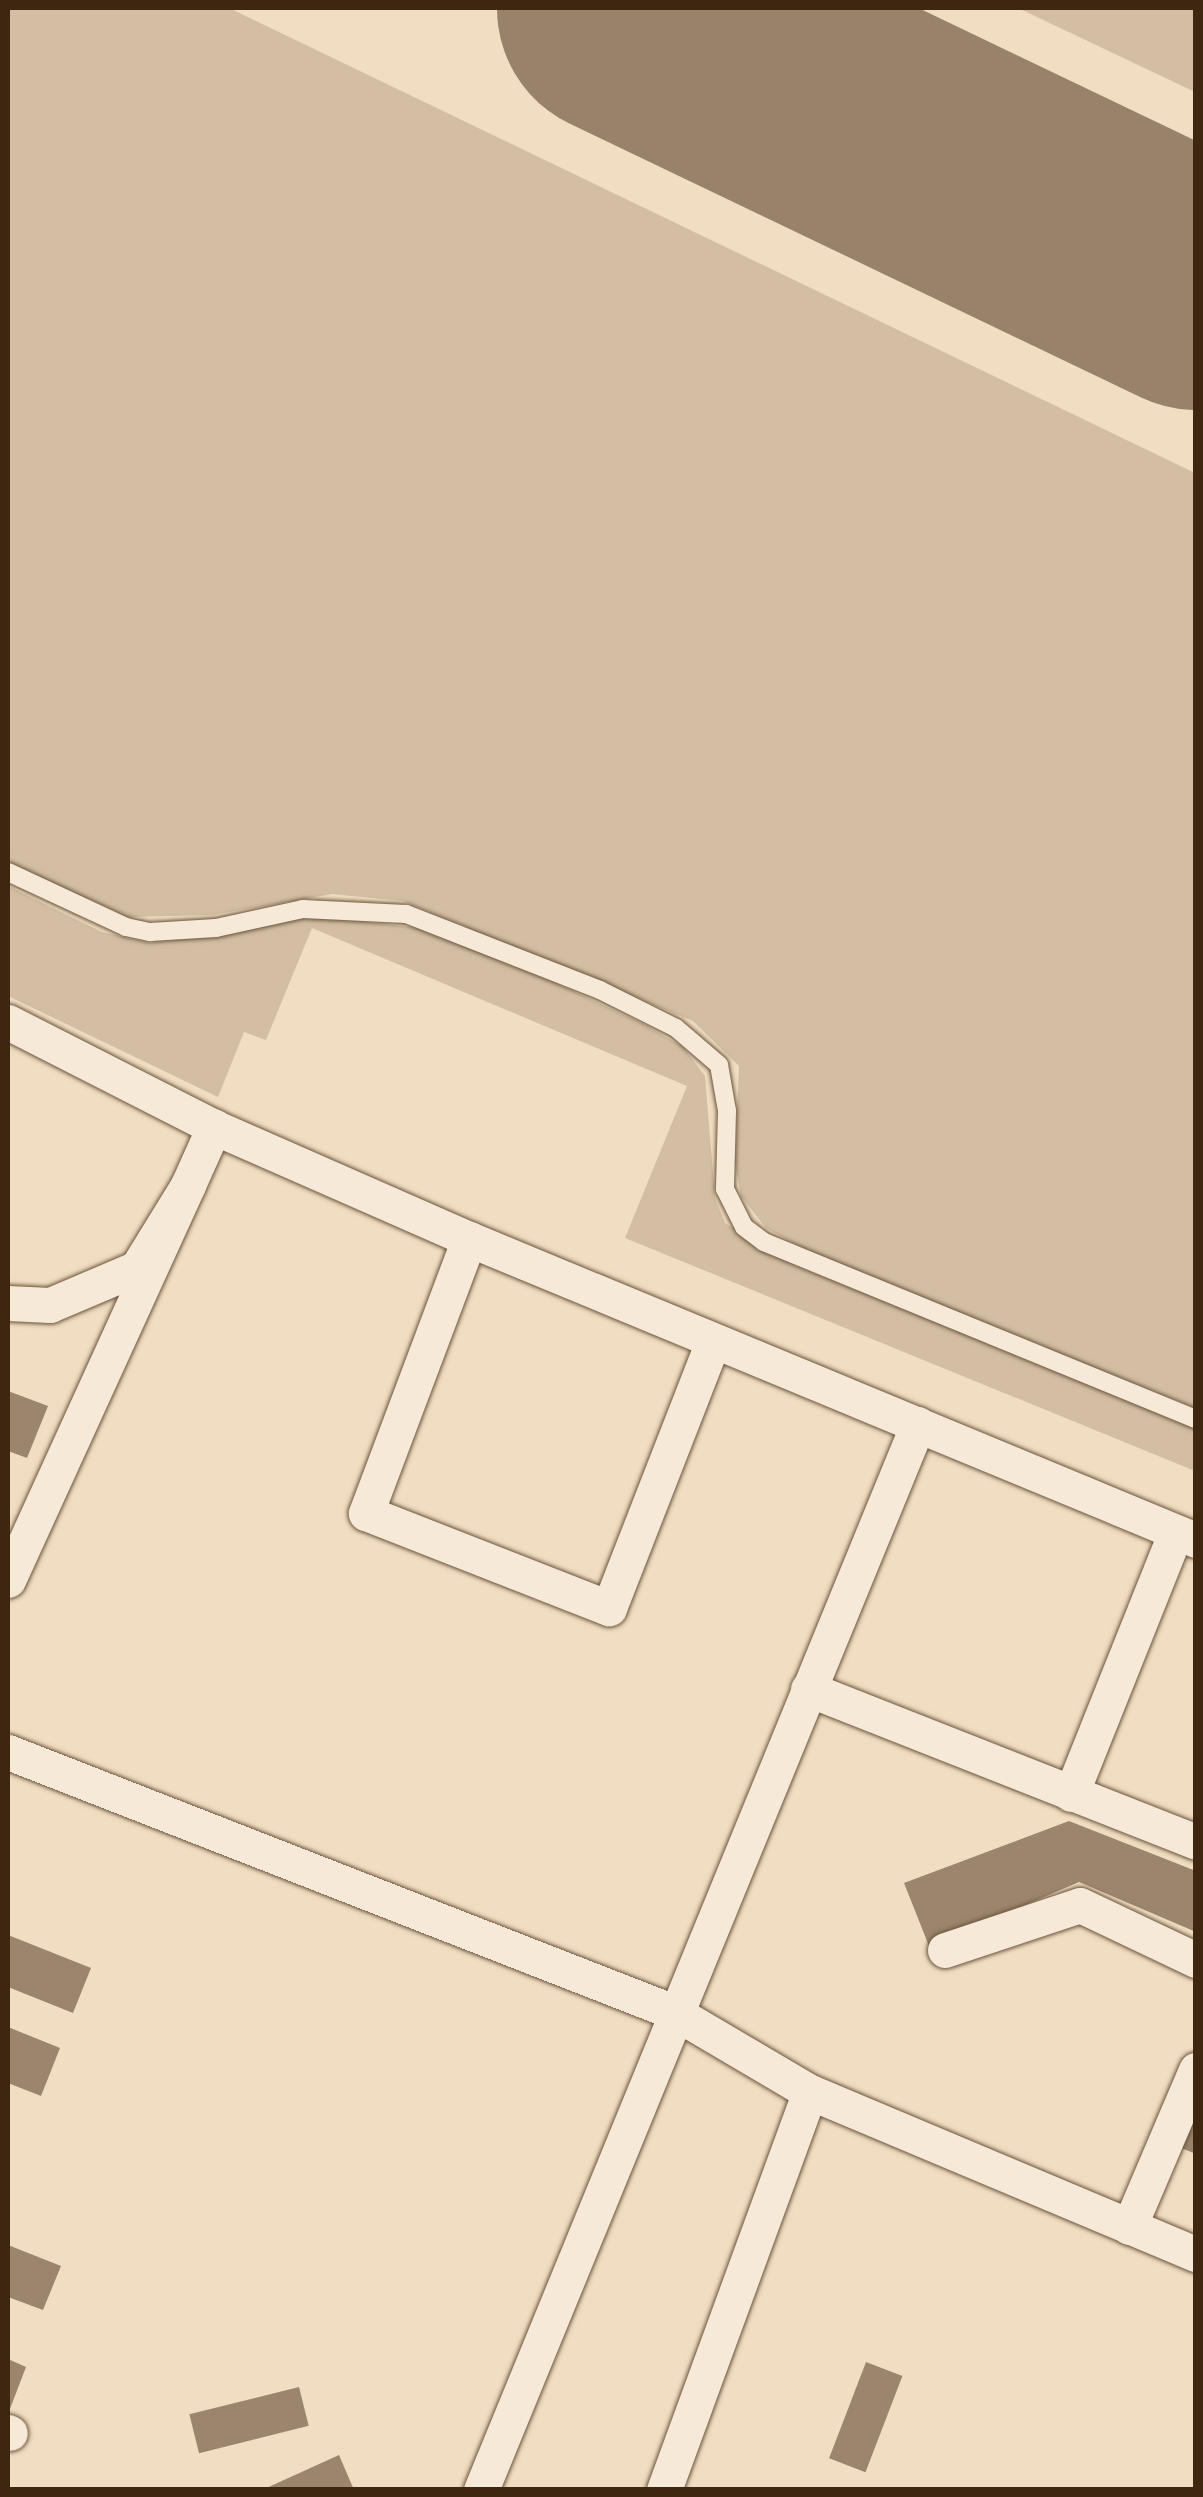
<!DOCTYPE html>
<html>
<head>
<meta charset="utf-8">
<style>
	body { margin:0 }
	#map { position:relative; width:1203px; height:2497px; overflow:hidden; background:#f1ddc2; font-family:"Sorts Mill Goudy",serif }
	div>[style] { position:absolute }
	.green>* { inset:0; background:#d3bea4 }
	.runway>* { height:255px; margin:-127.5px; padding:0 127.5px; transform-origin:127.5px; border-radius:127.5px; background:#988269 }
	.building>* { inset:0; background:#9b856d; transform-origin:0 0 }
	.roads { filter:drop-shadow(0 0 2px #6b543c) drop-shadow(0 0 2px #6b543c) }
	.lane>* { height:18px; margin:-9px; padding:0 9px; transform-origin:9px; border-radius:9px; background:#f6e9d7 }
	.street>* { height:35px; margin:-17.5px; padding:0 17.5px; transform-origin:17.5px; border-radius:17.5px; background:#f6e9d7 }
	span { translate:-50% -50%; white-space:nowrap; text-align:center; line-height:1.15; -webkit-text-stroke:8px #f6e9d7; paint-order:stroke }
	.frame { position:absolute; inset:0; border:10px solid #3e2610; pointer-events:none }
</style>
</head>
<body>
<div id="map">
	<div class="green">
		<div style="clip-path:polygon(8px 8px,229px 8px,1195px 473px,1195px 1408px,808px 1251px,766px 1228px,741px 1196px,735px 1163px,739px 1066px,693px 1021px,403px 901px,332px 894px,212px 915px,128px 917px,8px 863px)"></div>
		<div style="clip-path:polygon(1018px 8px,1195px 8px,1195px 92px)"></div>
		<div style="clip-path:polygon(8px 886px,102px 932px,150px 943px,314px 916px,420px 928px,501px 957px,645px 1025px,683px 1047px,705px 1076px,715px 1198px,725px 1223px,794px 1265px,1195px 1426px,1195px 1471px,625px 1238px,687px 1086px,312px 928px,266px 1040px,244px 1032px,218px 1097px,8px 996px)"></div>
	</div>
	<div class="runway">
		<div style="left:624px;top:8px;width:634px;rotate:25.6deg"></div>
	</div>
	<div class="building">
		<div style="clip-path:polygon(8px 1391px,48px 1406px,27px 1458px,8px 1451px)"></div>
		<div style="clip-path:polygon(1069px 1821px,1196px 1871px,1196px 1932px,1079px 1882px,929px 1946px,904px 1883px)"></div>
		<div style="clip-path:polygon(8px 1935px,91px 1968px,73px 2013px,8px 1987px)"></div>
		<div style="clip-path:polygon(8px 2027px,60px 2048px,41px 2096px,8px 2083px)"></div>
		<div style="clip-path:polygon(1196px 2106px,1196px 2154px,1179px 2147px)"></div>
		<div style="clip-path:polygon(8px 2245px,61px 2266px,43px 2310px,8px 2297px)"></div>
		<div style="clip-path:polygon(8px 2359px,26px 2367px,8px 2414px)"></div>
		<div style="left:866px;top:2362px;width:39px;height:103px;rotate:21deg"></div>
		<div style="left:299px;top:2387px;width:40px;height:113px;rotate:76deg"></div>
		<div style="clip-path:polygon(339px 2455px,354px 2490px,262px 2490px)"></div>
	</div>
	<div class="roads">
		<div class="lane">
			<div style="left:8px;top:872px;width:130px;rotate:25deg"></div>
			<div style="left:126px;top:927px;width:25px;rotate:12deg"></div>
			<div style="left:150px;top:932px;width:66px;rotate:-3.5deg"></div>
			<div style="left:216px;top:928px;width:89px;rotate:-12.3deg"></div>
			<div style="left:303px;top:909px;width:103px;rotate:2.8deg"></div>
			<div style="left:406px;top:914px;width:208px;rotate:21.4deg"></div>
			<div style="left:600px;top:990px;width:85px;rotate:26.6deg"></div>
			<div style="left:676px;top:1028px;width:57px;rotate:40.7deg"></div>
			<div style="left:719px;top:1065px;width:47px;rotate:80.1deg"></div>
			<div style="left:727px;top:1111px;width:78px;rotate:91.5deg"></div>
			<div style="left:725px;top:1189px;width:42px;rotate:63.4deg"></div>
			<div style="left:744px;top:1227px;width:25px;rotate:37deg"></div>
			<div style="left:764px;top:1242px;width:467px;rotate:22.3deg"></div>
		</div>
		<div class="street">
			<div style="left:8px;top:1022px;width:231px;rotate:27deg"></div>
			<div style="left:214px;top:1127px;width:279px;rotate:23.7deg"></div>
			<div style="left:469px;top:1239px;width:787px;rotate:22.49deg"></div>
			<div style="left:469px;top:1239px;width:293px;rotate:110.6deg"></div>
			<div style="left:366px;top:1513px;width:261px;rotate:21.4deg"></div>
			<div style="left:609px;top:1608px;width:287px;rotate:-68.7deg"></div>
			<div style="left:8px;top:1303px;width:42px;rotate:2.7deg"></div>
			<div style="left:50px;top:1305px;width:95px;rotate:-23deg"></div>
			<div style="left:137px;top:1268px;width:97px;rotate:-58.4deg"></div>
			<div style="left:188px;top:1185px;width:64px;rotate:-65.9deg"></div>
			<div style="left:8px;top:1580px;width:434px;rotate:-65.5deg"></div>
			<div style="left:808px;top:1689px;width:417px;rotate:21.5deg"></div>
			<div style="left:8px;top:1752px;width:715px;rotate:21.33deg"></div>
			<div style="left:674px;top:2012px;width:158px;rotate:30.5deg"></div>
			<div style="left:810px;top:2092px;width:419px;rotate:22.8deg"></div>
			<div style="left:1071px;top:1794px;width:282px;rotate:-68.2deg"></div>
			<div style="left:945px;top:1950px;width:142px;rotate:-18.4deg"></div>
			<div style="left:1080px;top:1905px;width:128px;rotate:25.4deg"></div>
			<div style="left:1129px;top:2227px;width:171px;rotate:-66.9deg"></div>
			<div style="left:8px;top:2432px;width:2px;rotate:27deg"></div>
			<div style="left:481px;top:2490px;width:1152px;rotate:-67.71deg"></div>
			<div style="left:664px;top:2490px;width:424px;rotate:-69.9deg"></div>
		</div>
	</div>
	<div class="frame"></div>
</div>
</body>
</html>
